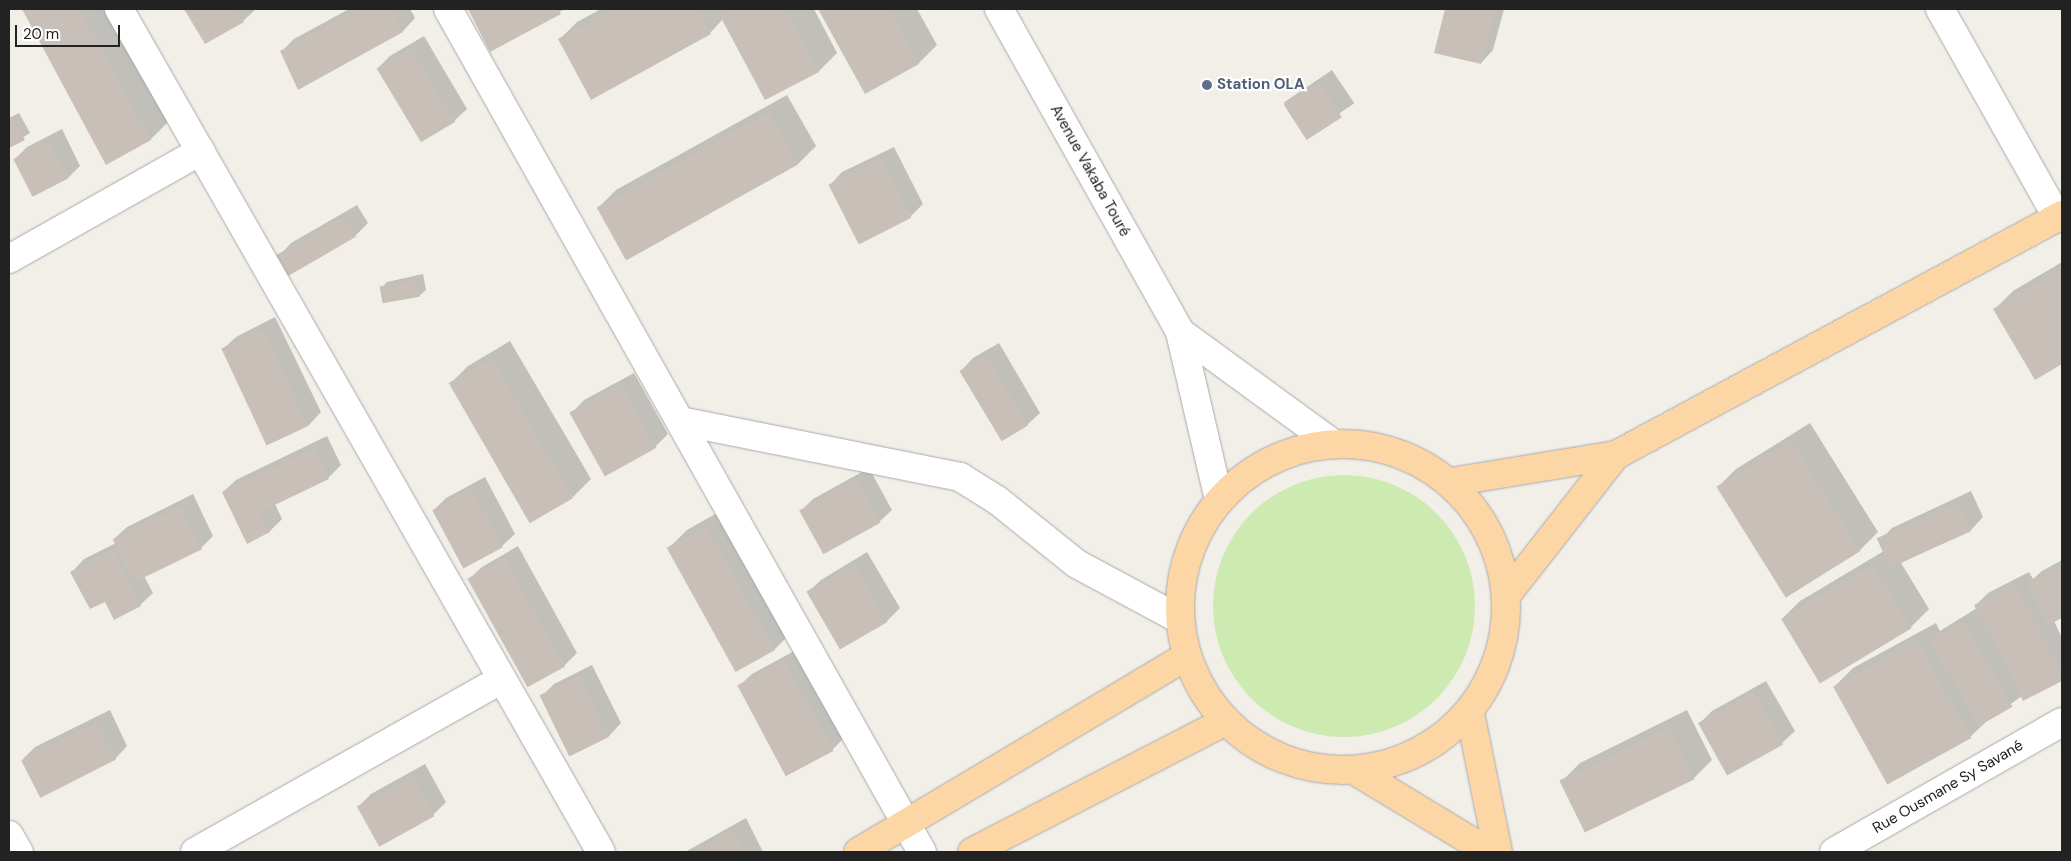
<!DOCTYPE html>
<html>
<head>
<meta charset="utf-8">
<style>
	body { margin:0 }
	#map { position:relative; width:2071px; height:861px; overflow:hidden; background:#f2efe9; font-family:"DM Sans",sans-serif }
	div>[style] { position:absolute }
	.grass>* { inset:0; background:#cdebb0 }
	.round { border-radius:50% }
	.shadow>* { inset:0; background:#0003; transform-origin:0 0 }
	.building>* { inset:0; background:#c7bfb8; transform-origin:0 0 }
	.roads { filter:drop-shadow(0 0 1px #a9a9a9) drop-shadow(0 0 1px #a9a9a9) }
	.minor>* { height:28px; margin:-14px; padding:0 14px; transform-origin:14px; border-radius:14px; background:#fff }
	.tertiary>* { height:28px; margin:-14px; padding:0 14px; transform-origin:14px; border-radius:14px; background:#fff }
	.primary>* { height:28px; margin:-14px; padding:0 14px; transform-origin:14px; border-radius:14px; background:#fcd6a4 }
	.primary>.ring { margin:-14px; padding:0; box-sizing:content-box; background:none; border:28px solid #fcd6a4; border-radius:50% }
	.dots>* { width:14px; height:14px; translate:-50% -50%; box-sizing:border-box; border:2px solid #fff; border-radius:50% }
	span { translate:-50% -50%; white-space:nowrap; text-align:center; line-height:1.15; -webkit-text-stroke:4.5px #fff; paint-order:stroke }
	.service-label { font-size:15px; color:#4e5e75; font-weight:700 }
	.left { translate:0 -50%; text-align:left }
	.street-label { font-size:15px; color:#222 }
	.frame { position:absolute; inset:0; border:10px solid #222; pointer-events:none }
	.scale { position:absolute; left:15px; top:25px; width:105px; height:22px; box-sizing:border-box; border:2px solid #222; border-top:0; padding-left:6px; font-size:15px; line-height:18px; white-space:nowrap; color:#222; -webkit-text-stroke:4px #fff; paint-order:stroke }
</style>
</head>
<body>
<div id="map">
	<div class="grass">
		<div class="round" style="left:1213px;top:475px;width:262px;height:262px"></div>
	</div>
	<div class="shadow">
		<div style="clip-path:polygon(23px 9px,108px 9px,169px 121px,151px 139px,107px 163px)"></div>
		<div style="clip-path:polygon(186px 9px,256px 9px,243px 21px,206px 43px)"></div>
		<div style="clip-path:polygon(349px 9px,410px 9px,415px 18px,403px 31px,299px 88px,281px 52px,294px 39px)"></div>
		<div style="clip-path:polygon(470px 9px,565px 9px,491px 50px)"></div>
		<div style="clip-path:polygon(601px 9px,814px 9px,837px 53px,819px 71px,765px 99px,723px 19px,710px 33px,559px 40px,577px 22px)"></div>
		<div style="clip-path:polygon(819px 9px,917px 9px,937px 45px,919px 63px,866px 92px)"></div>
		<div style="clip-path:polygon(1447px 9px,1504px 9px,1493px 50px,1481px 63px,1436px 52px)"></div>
		<div style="clip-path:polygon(424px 36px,467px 109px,454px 121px,377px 69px,390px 56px)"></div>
		<div style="left:1332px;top:70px;width:40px;height:58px;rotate:56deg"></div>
		<div style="clip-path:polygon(787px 95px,816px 146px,798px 164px,627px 260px,598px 208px,616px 190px)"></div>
		<div style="clip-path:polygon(19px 113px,30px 133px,9px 146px,9px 118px)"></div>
		<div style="clip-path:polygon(62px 129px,80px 166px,68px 178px,34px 196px,15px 159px,27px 147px)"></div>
		<div style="clip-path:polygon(894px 147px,923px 204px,910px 217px,830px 185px,842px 172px)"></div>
		<div style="clip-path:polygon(357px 205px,368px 223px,355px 236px,279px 256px,291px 243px)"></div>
		<div style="clip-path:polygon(2062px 262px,2062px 363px,2035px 378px,1995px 309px,2013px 291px)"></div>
		<div style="clip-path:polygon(423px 274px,426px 290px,419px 296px,381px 288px,387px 282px)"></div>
		<div style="clip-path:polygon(275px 317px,321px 412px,309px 425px,269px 444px,223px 349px,236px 337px)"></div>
		<div style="clip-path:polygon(510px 341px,591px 479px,573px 497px,450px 384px,468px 366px)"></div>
		<div style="clip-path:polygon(999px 343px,1040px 413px,1027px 425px,961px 371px,973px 358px)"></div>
		<div style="clip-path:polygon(634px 373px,668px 434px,655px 447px,606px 474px,572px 413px,584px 400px)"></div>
		<div style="clip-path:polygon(1810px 423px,1878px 532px,1860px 550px,1718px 487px,1736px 469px)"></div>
		<div style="clip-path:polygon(327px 436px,341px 465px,328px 478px,275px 504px,282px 519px,270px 531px,247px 542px,223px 492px,236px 480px)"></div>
		<div style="clip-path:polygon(869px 468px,892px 510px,879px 522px,801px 511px,813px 499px)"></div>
		<div style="clip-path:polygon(485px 477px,515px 534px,502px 546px,434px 510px,446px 498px)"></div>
		<div style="clip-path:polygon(1971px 491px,1983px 517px,1971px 530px,1901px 563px,1929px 609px,1911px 627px,1782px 619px,1800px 601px,1884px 551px,1879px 541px,1892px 528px)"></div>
		<div style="clip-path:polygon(193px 494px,213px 536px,201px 548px,144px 576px,153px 593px,140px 605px,106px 600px,72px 572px,84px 559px,116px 543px,114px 539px,127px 527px)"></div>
		<div style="clip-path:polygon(724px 509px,792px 632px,774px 650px,736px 670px,669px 548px,687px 530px)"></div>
		<div style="clip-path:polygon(518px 546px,577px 653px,565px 665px,529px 686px,469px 579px,482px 567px)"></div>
		<div style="clip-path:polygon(867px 552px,900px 608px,887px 621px,841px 648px,808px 592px,821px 580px)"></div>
		<div style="clip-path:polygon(2062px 560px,2062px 616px,2054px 621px,2062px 638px,2062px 679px,2023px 699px,2022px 696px,1988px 720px,1970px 737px,1835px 686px,1853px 668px,1936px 623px,1940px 631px,1977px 608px,1976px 605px,1988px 593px,2029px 572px,2033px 579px,2042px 571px)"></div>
		<div style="clip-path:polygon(798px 649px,845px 737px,832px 750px,787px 774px,739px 686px,752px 674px)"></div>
		<div style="clip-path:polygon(592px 665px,621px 723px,609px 736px,571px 755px,542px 696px,554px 684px)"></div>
		<div style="clip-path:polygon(1766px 681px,1795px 731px,1782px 743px,1699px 724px,1712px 711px)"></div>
		<div style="clip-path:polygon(110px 710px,127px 746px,115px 759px,22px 760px,35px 747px)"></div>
		<div style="clip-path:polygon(1687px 710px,1712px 760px,1694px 778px,1586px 831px,1562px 781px,1580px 763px)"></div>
		<div style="clip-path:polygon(425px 764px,446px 802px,433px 815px,358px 807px,371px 794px)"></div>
		<div style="clip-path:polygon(746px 818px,763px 852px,685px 852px)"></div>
	</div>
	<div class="building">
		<div style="clip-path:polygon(22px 9px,80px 9px,151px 140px,106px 165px)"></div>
		<div style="clip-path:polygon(184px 9px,236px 9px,244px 22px,205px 44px)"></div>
		<div style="clip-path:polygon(357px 9px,390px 9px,403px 32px,298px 90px,280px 51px)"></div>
		<div style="clip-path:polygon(468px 9px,558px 9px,561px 14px,490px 52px)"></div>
		<div style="clip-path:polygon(613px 9px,697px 9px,711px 34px,591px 100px,558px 39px)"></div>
		<div style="clip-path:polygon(730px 9px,787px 9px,819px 72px,765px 100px,719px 14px)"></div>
		<div style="clip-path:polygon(818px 9px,889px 9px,919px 64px,865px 94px)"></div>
		<div style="clip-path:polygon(1445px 9px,1496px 9px,1481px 64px,1434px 53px)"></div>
		<div style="left:411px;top:48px;width:86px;height:40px;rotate:59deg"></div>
		<div style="left:1319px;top:82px;width:42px;height:42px;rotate:57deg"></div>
		<div style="left:769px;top:112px;width:60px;height:197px;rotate:61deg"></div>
		<div style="clip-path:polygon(13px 119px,25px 140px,9px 148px,9px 121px)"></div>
		<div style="left:49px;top:141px;width:42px;height:40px;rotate:63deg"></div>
		<div style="left:881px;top:158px;width:67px;height:59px;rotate:63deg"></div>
		<div style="left:344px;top:216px;width:24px;height:78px;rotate:60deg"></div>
		<div style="clip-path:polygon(2059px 270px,2062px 277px,2062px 364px,2035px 380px,1993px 309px)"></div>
		<div style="left:417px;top:280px;width:17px;height:38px;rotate:80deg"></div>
		<div style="left:263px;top:329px;width:107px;height:46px;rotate:65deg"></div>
		<div style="left:986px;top:355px;width:82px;height:31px;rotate:59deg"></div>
		<div style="left:492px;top:358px;width:162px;height:50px;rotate:60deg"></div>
		<div style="left:621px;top:384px;width:73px;height:59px;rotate:61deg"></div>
		<div style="left:1791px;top:440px;width:131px;height:88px;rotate:58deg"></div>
		<div style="clip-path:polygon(314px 448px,329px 479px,260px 512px,270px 532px,247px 544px,222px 492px)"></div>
		<div style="left:856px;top:479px;width:50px;height:65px;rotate:61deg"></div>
		<div style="left:472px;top:489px;width:66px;height:45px;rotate:62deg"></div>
		<div style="left:1958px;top:502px;width:32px;height:89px;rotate:66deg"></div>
		<div style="left:181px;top:506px;width:48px;height:76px;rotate:64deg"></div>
		<div style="left:706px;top:526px;width:142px;height:45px;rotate:61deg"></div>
		<div style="clip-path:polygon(113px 550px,141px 606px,114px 620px,105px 602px,90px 609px,70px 572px)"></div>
		<div style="left:505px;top:558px;width:124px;height:43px;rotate:61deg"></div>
		<div style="left:854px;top:564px;width:67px;height:55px;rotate:60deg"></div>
		<div style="left:1873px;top:564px;width:75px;height:107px;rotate:59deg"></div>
		<div style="clip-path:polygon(2058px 567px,2062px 575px,2062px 618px,2048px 625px,2027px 583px)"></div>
		<div style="clip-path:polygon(2016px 584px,2062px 675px,2062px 681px,2023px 701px,1974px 605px)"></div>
		<div style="left:1963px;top:621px;width:99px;height:39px;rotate:60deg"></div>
		<div style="left:1917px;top:640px;width:112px;height:96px;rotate:61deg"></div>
		<div style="left:785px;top:660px;width:103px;height:54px;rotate:62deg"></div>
		<div style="left:579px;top:676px;width:68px;height:44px;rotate:64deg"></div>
		<div style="left:1754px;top:692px;width:60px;height:64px;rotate:61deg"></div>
		<div style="left:97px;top:722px;width:42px;height:85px;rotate:63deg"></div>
		<div style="left:1669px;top:727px;width:58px;height:122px;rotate:64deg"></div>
		<div style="left:412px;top:776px;width:46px;height:63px;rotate:61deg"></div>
		<div style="clip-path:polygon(733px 830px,746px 852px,693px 852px)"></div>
	</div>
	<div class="roads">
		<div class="minor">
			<div style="left:119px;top:9px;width:971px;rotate:60.24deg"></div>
			<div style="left:448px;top:9px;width:967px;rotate:60.65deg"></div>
			<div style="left:1940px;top:9px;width:240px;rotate:60.6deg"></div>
			<div style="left:9px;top:259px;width:220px;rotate:-29.4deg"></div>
			<div style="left:680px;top:421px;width:286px;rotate:11.3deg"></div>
			<div style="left:960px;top:477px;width:44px;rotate:31.9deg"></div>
			<div style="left:997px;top:500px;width:102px;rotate:38.7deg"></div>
			<div style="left:1077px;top:564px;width:116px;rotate:28.3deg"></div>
			<div style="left:9px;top:835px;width:20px;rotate:60deg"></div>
			<div style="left:195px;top:852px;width:352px;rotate:-29.4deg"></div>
			<div style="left:1834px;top:852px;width:262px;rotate:-29.7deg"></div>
		</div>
		<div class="tertiary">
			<div style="left:999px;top:9px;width:370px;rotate:60.7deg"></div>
			<div style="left:1180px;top:332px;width:171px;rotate:76.9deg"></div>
			<div style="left:1180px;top:332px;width:188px;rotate:36.1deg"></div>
		</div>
		<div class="primary">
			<div class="ring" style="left:1180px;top:444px;width:298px;height:298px"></div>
			<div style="left:1451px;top:482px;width:167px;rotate:-9.3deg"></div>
			<div style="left:1616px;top:455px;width:506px;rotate:-28.29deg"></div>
			<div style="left:1508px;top:593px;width:175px;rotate:-52deg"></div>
			<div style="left:1470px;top:713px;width:142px;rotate:78.6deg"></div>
			<div style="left:1357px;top:772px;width:154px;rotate:31.2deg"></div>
			<div style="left:858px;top:852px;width:381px;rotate:-30.8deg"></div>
			<div style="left:972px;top:852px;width:284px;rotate:-27.3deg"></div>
		</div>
	</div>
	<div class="dots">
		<div style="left:1207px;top:85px;background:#5c6f8a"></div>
	</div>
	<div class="service-label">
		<span class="left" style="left:1217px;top:85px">Station OLA</span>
	</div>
	<div class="street-label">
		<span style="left:1090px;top:171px;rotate:61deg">Avenue Vakaba Touré</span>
		<span style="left:1948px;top:787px;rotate:-30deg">Rue Ousmane Sy Savané</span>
	</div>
	<div class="frame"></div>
	<div class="scale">20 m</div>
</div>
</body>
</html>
